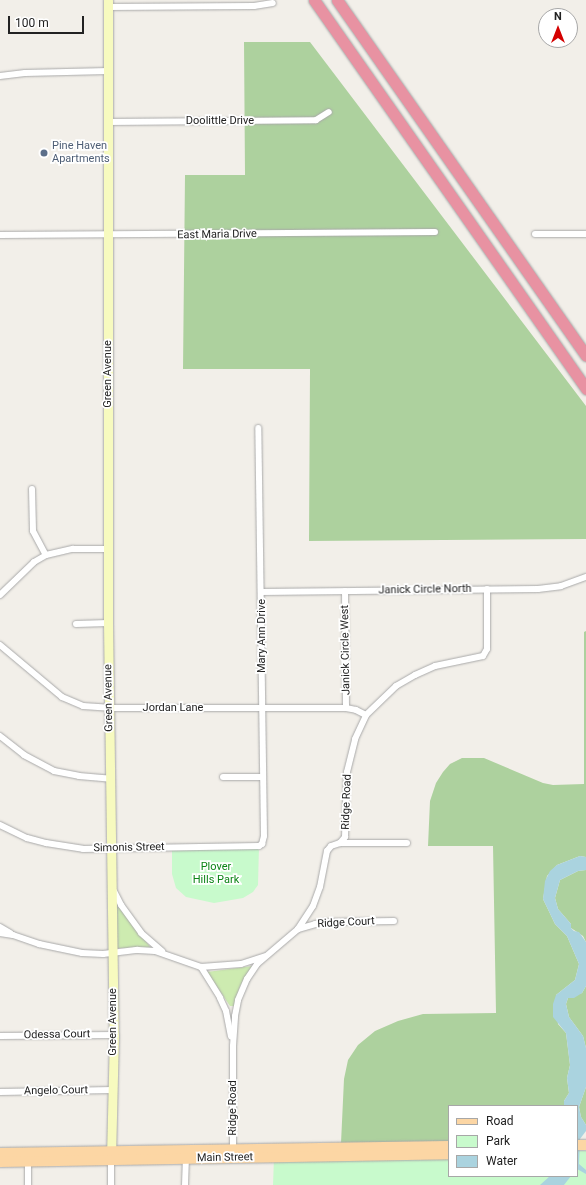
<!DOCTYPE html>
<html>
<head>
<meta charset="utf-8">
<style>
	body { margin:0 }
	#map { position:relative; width:586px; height:1185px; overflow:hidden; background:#f2efe9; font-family:Roboto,sans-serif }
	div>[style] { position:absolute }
	.grass>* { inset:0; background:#cdebb0 }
	.forest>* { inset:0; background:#add19e }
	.park>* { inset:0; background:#c8facc }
	.water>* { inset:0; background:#aad3df }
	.roads { filter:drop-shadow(0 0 1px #a9a9a9) drop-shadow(0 0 1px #a9a9a9) }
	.street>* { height:6px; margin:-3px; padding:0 3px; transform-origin:3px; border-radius:3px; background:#fff }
	.secondary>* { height:9px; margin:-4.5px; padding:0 4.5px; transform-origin:4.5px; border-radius:4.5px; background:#f7fabf }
	.primary>* { height:10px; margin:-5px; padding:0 5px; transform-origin:5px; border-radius:5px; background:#fcd6a4 }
	.highway>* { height:11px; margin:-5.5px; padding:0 5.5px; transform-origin:5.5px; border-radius:5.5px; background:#e892a2 }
	.dots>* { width:11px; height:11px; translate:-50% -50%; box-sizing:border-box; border:2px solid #fff; border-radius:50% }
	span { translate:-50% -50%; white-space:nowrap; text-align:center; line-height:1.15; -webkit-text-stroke:3.5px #fff; paint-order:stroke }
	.street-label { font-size:11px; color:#222 }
	.service-label { font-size:11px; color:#4e5e75 }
	.left { translate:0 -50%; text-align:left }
	.park-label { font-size:11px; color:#0c8416 }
	.legend { position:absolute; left:448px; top:1105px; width:130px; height:72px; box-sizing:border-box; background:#fff; border:1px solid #a7a7a7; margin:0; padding:5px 7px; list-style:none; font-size:12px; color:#222 }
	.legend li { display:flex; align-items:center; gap:8px; height:20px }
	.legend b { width:20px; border:1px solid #a7a7a7 }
	.north { position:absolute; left:538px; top:8px; width:40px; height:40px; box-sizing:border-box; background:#fff; border:1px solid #a7a7a7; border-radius:50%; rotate:0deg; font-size:11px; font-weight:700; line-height:16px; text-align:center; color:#222 }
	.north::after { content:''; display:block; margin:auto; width:14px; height:18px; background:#d40000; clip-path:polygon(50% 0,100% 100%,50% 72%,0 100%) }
	.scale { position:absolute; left:8px; top:16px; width:76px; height:18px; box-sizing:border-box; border:2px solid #222; border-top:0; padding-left:5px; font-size:12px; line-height:14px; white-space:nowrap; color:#222; -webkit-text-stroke:3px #fff; paint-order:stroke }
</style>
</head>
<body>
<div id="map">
	<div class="grass">
		<div style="clip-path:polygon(117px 907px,120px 908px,151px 948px,117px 948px)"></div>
		<div style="clip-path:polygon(252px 966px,240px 986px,234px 1006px,230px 1006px,207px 972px)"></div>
	</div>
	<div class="forest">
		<div style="clip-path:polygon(244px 42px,310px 42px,586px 406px,586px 539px,309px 541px,310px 369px,183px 369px,185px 175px,245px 175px)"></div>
		<div style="clip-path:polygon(586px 631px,586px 857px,580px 856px,557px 865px,547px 876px,543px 899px,555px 924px,567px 936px,579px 964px,575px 980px,556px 995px,558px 1024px,566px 1033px,570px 1065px,567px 1078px,569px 1093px,564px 1101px,564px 1106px,449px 1106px,449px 1142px,341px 1143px,344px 1079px,348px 1060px,358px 1045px,375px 1031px,398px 1021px,423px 1014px,496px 1013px,493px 846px,428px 846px,430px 801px,436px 783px,443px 772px,450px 764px,462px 758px,484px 758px,543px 783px,553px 785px,584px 784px,584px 632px)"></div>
		<div style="clip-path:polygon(586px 870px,586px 942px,583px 936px,571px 928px,571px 924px,558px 909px,555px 898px,560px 880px,578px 871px)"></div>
		<div style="clip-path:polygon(586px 986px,586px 1048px,583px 1036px,569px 1017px,566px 1004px,568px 998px,582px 993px)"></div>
		<div style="clip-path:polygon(586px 1087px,586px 1125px,581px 1117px,579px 1107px)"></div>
	</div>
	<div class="park">
		<div style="clip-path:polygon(259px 846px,258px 885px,253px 892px,243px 898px,214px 903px,186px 897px,176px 888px,172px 874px,172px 848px)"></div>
		<div style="clip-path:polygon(577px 1151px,586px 1151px,586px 1185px,273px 1185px,274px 1157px,449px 1154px,449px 1176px,577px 1176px)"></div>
	</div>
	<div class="water">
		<div style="clip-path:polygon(580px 856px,586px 857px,586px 870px,578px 871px,560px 880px,555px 898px,558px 909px,571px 924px,571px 928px,574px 931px,579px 932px,586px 942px,586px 986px,582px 993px,574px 998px,568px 998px,566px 1004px,569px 1017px,583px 1036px,586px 1048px,586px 1087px,579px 1107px,581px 1117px,586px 1125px,586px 1131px,580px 1139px,579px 1164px,586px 1170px,586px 1174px,577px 1169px,577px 1106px,564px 1106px,564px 1101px,569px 1093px,567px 1078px,570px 1065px,566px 1033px,553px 1017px,553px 1004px,556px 995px,575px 980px,579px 964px,567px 936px,555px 924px,543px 899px,545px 881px,550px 871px,557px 865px)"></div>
		<div style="clip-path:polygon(550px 1176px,571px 1176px,564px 1185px,540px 1185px)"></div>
	</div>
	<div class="roads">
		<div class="street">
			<div style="left:108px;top:7px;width:146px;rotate:-0.4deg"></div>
			<div style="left:254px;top:6px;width:19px;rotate:-9deg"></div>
			<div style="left:0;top:76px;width:25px;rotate:-7deg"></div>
			<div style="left:25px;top:73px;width:83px;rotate:-1.4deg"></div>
			<div style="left:107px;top:122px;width:209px;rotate:-0.5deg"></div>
			<div style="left:316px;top:120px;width:15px;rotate:-32deg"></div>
			<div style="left:535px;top:234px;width:51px"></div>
			<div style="left:0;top:235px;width:435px;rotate:-0.4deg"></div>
			<div style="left:32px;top:489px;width:42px;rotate:88.6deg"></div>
			<div style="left:33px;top:531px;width:27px;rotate:62deg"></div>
			<div style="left:345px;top:591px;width:117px;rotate:89.5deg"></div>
			<div style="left:261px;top:592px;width:277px;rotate:-0.6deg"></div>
			<div style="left:538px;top:589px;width:23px;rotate:-7deg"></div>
			<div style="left:561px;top:586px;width:27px;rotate:-20deg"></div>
			<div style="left:0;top:595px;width:47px;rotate:-44.1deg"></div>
			<div style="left:34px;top:562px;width:14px;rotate:-30deg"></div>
			<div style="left:46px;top:555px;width:28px;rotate:-13deg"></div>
			<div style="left:73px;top:549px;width:35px"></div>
			<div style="left:76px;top:624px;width:32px;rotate:-2deg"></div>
			<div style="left:0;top:645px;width:81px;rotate:40deg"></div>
			<div style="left:62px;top:697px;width:23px;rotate:23deg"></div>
			<div style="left:83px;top:706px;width:26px;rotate:4deg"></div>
			<div style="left:109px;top:708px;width:237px"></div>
			<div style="left:346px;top:708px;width:10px;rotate:11deg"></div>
			<div style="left:356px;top:710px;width:11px;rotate:27deg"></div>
			<div style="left:0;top:736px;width:31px;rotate:38deg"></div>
			<div style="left:24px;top:755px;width:34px;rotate:28deg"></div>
			<div style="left:54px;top:771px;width:25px;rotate:11deg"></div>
			<div style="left:79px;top:776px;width:32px;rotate:5deg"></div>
			<div style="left:223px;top:777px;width:40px"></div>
			<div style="left:0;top:825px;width:30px;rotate:26deg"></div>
			<div style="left:27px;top:838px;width:20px;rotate:15deg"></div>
			<div style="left:46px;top:843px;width:37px;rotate:9deg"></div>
			<div style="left:83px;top:849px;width:176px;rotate:-1deg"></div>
			<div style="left:259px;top:846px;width:4px;rotate:-34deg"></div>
			<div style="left:262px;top:844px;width:8px;rotate:-76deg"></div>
			<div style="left:264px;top:836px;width:408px;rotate:-90.8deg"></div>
			<div style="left:340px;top:843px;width:67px"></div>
			<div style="left:114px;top:891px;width:16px;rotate:63deg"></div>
			<div style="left:121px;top:905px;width:34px;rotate:54deg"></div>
			<div style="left:141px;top:933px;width:28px;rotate:41deg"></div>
			<div style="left:0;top:927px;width:12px;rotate:31deg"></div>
			<div style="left:298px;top:929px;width:18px;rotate:-16deg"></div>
			<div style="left:315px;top:924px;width:13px;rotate:-9deg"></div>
			<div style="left:328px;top:922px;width:66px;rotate:-0.9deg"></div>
			<div style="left:0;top:933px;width:13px;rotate:9deg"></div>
			<div style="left:13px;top:935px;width:28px;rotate:19deg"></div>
			<div style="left:39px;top:944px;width:44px;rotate:11.8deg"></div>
			<div style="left:82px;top:953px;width:21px;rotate:3deg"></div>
			<div style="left:103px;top:954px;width:35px;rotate:-7deg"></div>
			<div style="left:138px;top:950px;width:17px;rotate:3deg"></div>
			<div style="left:155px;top:951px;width:49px;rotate:19.2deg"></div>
			<div style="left:201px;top:967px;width:40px;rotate:-4.3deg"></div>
			<div style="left:241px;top:964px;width:25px;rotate:-18deg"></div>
			<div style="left:201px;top:967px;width:36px;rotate:58deg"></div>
			<div style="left:220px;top:998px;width:14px;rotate:65deg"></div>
			<div style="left:226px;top:1011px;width:26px;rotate:79deg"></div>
			<div style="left:0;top:1036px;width:114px;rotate:-0.5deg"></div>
			<div style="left:0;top:1092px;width:113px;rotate:-1deg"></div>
			<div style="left:233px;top:1149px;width:103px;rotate:-90deg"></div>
			<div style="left:233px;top:1046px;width:30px;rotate:-86deg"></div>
			<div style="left:235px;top:1016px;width:16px;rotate:-79deg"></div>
			<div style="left:238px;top:1000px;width:23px;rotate:-67deg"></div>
			<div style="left:247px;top:979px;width:18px;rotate:-56deg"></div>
			<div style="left:257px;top:964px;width:54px;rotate:-40.5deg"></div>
			<div style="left:298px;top:929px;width:27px;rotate:-57deg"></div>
			<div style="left:313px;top:906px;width:20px;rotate:-70deg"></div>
			<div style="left:320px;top:887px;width:37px;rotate:-79deg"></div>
			<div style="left:327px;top:851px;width:6px;rotate:-51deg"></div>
			<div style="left:331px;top:846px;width:9px;rotate:-18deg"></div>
			<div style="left:340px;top:843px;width:8px;rotate:-50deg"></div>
			<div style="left:345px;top:837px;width:65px;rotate:-88.2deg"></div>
			<div style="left:347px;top:772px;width:34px;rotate:-76deg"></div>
			<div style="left:355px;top:739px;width:26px;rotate:-65deg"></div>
			<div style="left:366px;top:715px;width:42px;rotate:-44deg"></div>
			<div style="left:396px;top:686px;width:22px;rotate:-30deg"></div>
			<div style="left:415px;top:675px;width:22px;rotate:-24deg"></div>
			<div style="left:435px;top:666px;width:49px;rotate:-11.8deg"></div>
			<div style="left:483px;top:656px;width:8px;rotate:-60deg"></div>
			<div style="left:487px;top:649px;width:60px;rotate:-90deg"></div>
			<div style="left:28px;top:1185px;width:27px;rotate:-90deg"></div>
			<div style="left:111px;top:1185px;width:26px;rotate:-90deg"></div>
			<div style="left:185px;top:1185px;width:26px;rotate:-88deg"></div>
		</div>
		<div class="secondary">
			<div style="left:108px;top:0;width:623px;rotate:90deg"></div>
			<div style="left:108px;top:623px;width:412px;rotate:89.2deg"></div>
			<div style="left:114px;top:1035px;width:123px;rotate:91.4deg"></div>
		</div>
		<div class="primary">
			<div style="left:577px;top:1145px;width:9px"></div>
			<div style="left:0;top:1153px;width:449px;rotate:-0.9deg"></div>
			<div style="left:0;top:1162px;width:449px;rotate:-1deg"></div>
		</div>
		<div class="highway">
			<div style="left:314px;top:0;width:475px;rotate:55deg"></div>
			<div style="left:337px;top:0;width:434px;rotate:55deg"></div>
		</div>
	</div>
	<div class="dots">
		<div style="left:44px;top:153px;background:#5c6f8a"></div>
	</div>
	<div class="street-label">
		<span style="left:220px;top:121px">Doolittle Drive</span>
		<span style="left:217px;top:235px;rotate:-1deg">East Maria Drive</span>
		<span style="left:108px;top:374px;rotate:-90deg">Green Avenue</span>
		<span style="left:425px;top:590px;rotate:-1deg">Janick Circle North</span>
		<span style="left:262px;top:636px;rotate:-90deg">Mary Ann Drive</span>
		<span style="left:346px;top:650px;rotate:-91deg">Janick Circle West</span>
		<span style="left:109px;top:698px;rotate:-91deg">Green Avenue</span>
		<span style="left:173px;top:708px">Jordan Lane</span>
		<span style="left:347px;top:802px;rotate:-88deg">Ridge Road</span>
		<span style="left:129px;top:848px;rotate:-1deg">Simonis Street</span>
		<span style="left:346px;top:923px;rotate:-3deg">Ridge Court</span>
		<span style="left:113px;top:1022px;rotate:-90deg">Green Avenue</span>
		<span style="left:57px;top:1035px;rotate:-1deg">Odessa Court</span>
		<span style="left:56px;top:1091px;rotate:-1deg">Angelo Court</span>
		<span style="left:233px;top:1108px;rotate:-90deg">Ridge Road</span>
		<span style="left:225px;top:1158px;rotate:-1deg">Main Street</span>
	</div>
	<div class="service-label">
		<span class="left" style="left:52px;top:153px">Pine Haven<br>Apartments</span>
	</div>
	<div class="park-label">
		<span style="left:216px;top:874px">Plover<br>Hills Park</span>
	</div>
	<ul class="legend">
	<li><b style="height:5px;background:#fcd6a4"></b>Road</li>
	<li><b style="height:11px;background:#c8facc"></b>Park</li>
	<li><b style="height:11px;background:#aad3df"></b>Water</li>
	</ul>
	<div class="north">N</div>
	<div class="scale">100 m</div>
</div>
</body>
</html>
